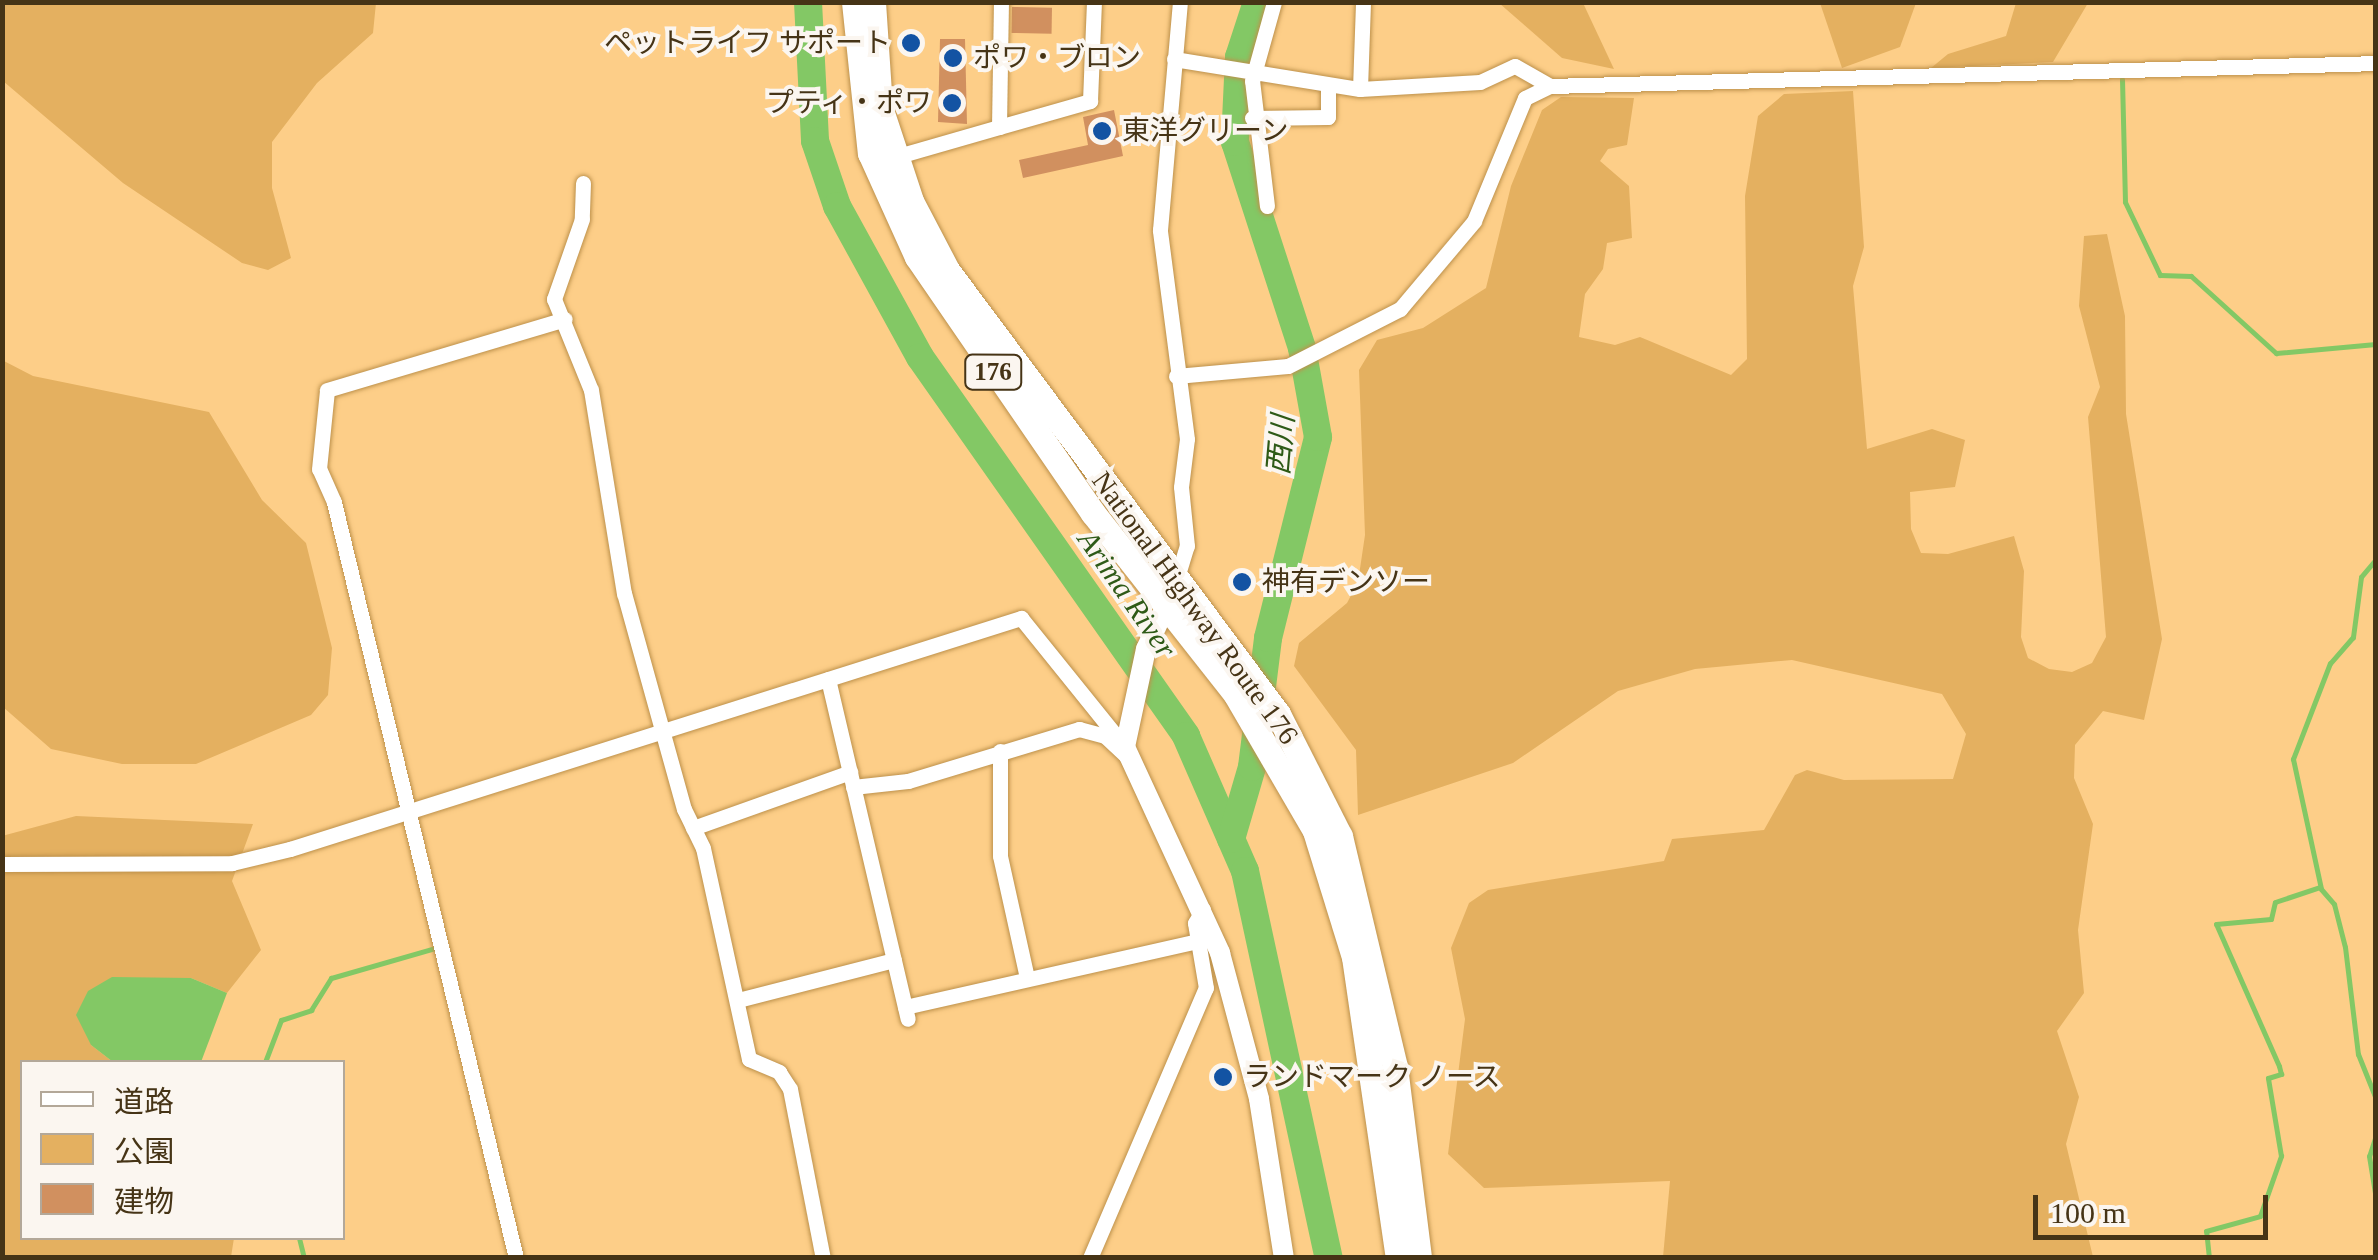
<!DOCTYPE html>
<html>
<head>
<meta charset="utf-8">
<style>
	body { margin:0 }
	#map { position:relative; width:2378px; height:1260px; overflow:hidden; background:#fdce88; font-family:"Times New Roman","Noto Sans JP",serif }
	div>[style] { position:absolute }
	.green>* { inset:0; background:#e4b060 }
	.water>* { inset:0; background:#83c865 }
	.stream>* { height:5px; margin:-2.5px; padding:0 2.5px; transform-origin:2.5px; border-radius:2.5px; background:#83c865 }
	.river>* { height:28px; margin:-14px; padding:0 14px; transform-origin:14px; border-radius:14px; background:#83c865 }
	.building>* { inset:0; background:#d1905f; transform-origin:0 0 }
	.roads { filter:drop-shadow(0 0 2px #bd914b) drop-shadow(0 0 2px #bd914b) }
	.minor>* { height:15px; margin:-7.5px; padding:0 7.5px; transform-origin:7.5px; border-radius:7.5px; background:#fff }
	.tertiary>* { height:20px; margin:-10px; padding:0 10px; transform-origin:10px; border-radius:10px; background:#fff }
	.trunk>* { height:25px; margin:-12.5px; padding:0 12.5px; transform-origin:12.5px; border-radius:12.5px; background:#fff }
	.dots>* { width:28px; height:28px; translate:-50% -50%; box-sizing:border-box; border:5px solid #fbf6f0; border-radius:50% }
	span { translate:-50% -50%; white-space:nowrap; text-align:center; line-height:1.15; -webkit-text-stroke:8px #fbf6f0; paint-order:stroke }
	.shield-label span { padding:2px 8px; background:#fbf6f0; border:2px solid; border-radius:8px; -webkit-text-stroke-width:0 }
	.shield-label { font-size:25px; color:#463416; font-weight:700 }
	.poi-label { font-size:28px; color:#463416 }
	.right { translate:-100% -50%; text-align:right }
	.left { translate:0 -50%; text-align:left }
	.street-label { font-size:28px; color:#463416 }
	.water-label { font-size:30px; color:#2e5a17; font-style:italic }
	.frame { position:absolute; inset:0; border:5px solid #463416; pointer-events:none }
	.legend { position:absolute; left:20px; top:1060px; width:325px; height:180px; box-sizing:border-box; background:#fbf6f0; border:2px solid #b3a899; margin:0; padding:12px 18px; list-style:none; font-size:30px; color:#463416 }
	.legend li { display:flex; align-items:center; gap:20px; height:50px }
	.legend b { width:50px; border:2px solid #b3a899 }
	.scale { position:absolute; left:2033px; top:1195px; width:235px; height:45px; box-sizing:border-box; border:5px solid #463416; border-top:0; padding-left:12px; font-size:30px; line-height:35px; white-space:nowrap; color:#463416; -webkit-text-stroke:8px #fbf6f0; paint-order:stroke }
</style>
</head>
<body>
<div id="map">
	<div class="green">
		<div style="clip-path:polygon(2px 3px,376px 3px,373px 33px,317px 83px,272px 142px,272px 188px,291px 258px,268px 270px,242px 263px,123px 183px,3px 81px)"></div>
		<div style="clip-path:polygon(1499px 3px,1583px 3px,1614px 69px,1562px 58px)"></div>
		<div style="clip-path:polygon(1820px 3px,1820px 2px,1916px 3px,1900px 47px,1842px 68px)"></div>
		<div style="clip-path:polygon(2016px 3px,2088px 3px,2053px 62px,1931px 68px,1948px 54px,2006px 36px)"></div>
		<div style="clip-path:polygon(1853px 91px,1864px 247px,1853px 286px,1867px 449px,1932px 429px,1965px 440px,1955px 487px,1910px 492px,1911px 529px,1921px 553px,1948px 554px,2014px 536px,2024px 571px,2021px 637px,2028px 658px,2049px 669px,2072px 672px,2092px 663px,2106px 637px,2088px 417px,2100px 387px,2079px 306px,2084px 236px,2107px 234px,2125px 316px,2126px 414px,2162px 639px,2144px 720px,2103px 711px,2075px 745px,2074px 778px,2093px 824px,2078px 930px,2084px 993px,2057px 1031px,2079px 1097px,2066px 1144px,2093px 1257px,1663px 1257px,1670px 1181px,1484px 1188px,1448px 1154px,1465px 1019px,1451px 948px,1469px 903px,1488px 890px,1664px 861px,1672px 839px,1764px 830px,1795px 775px,1807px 770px,1844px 780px,1953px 779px,1966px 734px,1942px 694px,1792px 660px,1695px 669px,1618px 691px,1513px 763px,1358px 815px,1356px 750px,1294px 666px,1299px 643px,1347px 603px,1358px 582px,1365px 535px,1359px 370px,1377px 340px,1423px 328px,1486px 288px,1511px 186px,1542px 110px,1561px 97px,1634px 98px,1627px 145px,1608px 149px,1600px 161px,1629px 186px,1632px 238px,1607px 243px,1603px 269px,1585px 294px,1579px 337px,1615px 345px,1640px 337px,1731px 375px,1747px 359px,1745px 196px,1758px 116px,1784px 94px)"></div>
		<div style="clip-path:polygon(2px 360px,33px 376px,209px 412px,262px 500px,306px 543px,332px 648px,328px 695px,311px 715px,196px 764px,122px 764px,51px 749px,3px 707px)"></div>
		<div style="clip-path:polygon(76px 816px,253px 824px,232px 881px,261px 950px,227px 993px,191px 978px,91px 1045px,113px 1062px,22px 1062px,22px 1238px,234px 1238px,231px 1257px,3px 1257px,2px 836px)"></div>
	</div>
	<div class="water">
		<div style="clip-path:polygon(112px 977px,191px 978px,227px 993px,201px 1062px,113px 1062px,91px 1045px,76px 1015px,88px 991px)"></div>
	</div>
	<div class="stream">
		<div style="left:2122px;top:79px;width:123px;rotate:88.6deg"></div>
		<div style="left:2125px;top:202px;width:81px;rotate:64.4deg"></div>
		<div style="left:2160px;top:275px;width:31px;rotate:2deg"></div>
		<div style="left:2191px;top:276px;width:115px;rotate:42.2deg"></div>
		<div style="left:2276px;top:353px;width:100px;rotate:-5.1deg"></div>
		<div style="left:2376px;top:559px;width:23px;rotate:130deg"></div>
		<div style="left:2361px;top:577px;width:61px;rotate:97.6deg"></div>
		<div style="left:2353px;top:637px;width:35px;rotate:131deg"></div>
		<div style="left:2330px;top:663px;width:103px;rotate:111.1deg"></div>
		<div style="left:2293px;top:759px;width:133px;rotate:77.8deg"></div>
		<div style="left:2321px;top:889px;width:20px;rotate:49deg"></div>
		<div style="left:2334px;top:904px;width:44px;rotate:75.7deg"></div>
		<div style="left:2345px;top:947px;width:108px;rotate:83.1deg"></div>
		<div style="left:2358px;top:1054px;width:48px;rotate:68.2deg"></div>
		<div style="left:265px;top:1062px;width:45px;rotate:-69.1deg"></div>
		<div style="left:281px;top:1020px;width:32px;rotate:-18deg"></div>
		<div style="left:311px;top:1010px;width:38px;rotate:-58deg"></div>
		<div style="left:331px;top:978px;width:108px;rotate:-16.1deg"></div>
		<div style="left:2376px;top:1135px;width:22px;rotate:108deg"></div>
		<div style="left:2369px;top:1156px;width:44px;rotate:80.8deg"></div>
		<div style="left:299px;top:1238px;width:21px;rotate:76deg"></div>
		<div style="left:2209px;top:1258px;width:27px;rotate:-96deg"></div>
		<div style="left:2206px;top:1231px;width:56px;rotate:-15.5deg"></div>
		<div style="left:2260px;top:1216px;width:64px;rotate:-70.7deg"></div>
		<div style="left:2281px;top:1156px;width:79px;rotate:-99.5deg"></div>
		<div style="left:2268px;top:1078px;width:14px;rotate:-17deg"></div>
		<div style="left:2281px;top:1074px;width:8px;rotate:-104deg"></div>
		<div style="left:2279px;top:1066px;width:155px;rotate:-113.9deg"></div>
		<div style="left:2216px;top:924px;width:55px;rotate:-5.2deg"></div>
		<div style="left:2271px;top:919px;width:17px;rotate:-77deg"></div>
		<div style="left:2275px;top:902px;width:47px;rotate:-18.4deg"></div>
	</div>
	<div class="river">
		<div style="left:808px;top:2px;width:139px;rotate:87.1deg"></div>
		<div style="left:815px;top:141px;width:69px;rotate:71.3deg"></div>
		<div style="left:837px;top:206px;width:172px;rotate:61.2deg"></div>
		<div style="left:920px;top:357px;width:463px;rotate:54.9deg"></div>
		<div style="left:1186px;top:736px;width:147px;rotate:66.4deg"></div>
		<div style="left:1245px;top:871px;width:396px;rotate:77.8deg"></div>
		<div style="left:1231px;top:839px;width:75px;rotate:-73.7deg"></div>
		<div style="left:1252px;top:767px;width:130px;rotate:-82.9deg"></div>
		<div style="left:1268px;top:638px;width:207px;rotate:-76deg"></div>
		<div style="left:1318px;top:437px;width:90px;rotate:-100.2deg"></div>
		<div style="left:1302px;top:348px;width:217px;rotate:-108deg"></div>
		<div style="left:1235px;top:142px;width:85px;rotate:-87.3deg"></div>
		<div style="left:1239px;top:57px;width:58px;rotate:-71.9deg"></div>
	</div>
	<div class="building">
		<div style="left:1012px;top:7px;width:40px;height:26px;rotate:1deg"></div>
		<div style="clip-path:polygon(940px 39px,965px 39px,967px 124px,938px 122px)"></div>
		<div style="clip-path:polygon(1114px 110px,1123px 156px,1023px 178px,1019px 160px,1088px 145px,1083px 117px)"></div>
	</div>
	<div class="roads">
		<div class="minor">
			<div style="left:1174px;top:59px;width:188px;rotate:9.2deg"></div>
			<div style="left:1360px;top:89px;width:120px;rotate:-3.3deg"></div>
			<div style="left:1480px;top:82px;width:38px;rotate:-25deg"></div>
			<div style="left:1515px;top:66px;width:40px;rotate:29.7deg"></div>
			<div style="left:1360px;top:89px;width:87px;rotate:-88deg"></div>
			<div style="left:1252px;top:118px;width:76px;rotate:-0.8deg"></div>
			<div style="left:1328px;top:117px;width:32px;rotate:-90deg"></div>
			<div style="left:999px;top:127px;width:95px;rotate:-15.9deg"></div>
			<div style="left:1090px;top:101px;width:99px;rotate:-87.7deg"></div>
			<div style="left:895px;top:157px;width:108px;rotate:-16.1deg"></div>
			<div style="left:999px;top:127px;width:125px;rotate:-89.1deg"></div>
			<div style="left:583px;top:183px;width:36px;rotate:92deg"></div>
			<div style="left:582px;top:219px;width:85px;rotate:109.3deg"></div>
			<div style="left:554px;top:299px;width:98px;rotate:67.9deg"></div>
			<div style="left:591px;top:390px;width:206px;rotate:80.8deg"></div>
			<div style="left:624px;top:593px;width:224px;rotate:74.5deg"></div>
			<div style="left:684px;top:809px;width:43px;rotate:64deg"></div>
			<div style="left:703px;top:848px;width:216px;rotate:77.7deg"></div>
			<div style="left:749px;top:1059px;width:33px;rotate:23deg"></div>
			<div style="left:779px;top:1072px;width:20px;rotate:57deg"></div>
			<div style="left:790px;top:1089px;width:172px;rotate:79deg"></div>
			<div style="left:1267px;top:206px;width:126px;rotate:-96.8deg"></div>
			<div style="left:1252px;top:81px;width:82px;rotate:-74.4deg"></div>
			<div style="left:1176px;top:376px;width:112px;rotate:-5.1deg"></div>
			<div style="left:1288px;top:366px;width:126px;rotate:-27deg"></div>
			<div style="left:1400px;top:309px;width:115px;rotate:-49.9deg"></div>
			<div style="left:1474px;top:221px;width:133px;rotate:-67.5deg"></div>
			<div style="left:1525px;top:98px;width:28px;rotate:-26deg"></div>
			<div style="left:1550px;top:86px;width:826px;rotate:-1.59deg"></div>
			<div style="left:1176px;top:581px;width:37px;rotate:-73deg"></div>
			<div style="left:1187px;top:546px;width:59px;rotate:-95.8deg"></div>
			<div style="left:1181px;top:487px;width:48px;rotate:-82.9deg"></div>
			<div style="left:1187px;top:439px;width:211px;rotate:-97.4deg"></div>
			<div style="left:1160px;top:230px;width:229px;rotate:-85deg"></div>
			<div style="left:828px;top:679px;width:349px;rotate:76.8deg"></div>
			<div style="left:1000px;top:751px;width:105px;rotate:90deg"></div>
			<div style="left:1000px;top:856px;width:125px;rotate:77.5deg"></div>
			<div style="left:853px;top:787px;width:55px;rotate:-6.2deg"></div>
			<div style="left:908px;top:781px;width:179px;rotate:-16.9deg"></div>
			<div style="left:1079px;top:729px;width:27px;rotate:15deg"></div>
			<div style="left:1105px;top:736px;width:38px;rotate:43deg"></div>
			<div style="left:693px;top:828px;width:167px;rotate:-19.6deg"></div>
			<div style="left:2px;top:864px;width:230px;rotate:-0.2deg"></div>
			<div style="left:232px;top:863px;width:60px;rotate:-13.6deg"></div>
			<div style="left:290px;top:849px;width:767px;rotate:-17.54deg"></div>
			<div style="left:1021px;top:618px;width:166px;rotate:51.1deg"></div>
			<div style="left:738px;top:1000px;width:161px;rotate:-14.4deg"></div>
			<div style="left:905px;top:1007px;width:300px;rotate:-12.7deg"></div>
			<div style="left:516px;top:1258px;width:778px;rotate:-103.54deg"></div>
			<div style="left:334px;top:502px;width:36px;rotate:-114deg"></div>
			<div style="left:319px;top:469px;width:79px;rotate:-84.2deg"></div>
			<div style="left:327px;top:390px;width:248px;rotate:-16.6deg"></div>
			<div style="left:1090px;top:1258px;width:294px;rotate:-66.8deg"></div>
			<div style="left:1206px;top:988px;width:66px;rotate:-99.6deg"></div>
			<div style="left:1195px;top:923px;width:16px;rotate:-60deg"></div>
		</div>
		<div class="tertiary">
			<div style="left:1171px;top:595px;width:60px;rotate:114.8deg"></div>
			<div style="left:1146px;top:649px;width:100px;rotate:102.1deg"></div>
			<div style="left:1125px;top:747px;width:227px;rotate:65.2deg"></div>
			<div style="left:1220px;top:953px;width:151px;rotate:75deg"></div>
			<div style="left:1259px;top:1099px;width:161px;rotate:81.1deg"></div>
		</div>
		<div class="trunk">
			<div style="left:854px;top:2px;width:152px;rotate:84deg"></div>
			<div style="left:870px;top:153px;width:114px;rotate:65.7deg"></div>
			<div style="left:917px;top:257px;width:311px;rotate:55.5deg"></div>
			<div style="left:1093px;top:513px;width:231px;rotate:51.8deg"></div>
			<div style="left:1236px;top:695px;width:157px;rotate:59.8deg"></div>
			<div style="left:1315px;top:831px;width:132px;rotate:72.8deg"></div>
			<div style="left:1354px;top:957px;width:304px;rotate:81.7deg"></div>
			<div style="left:873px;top:2px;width:105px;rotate:86.2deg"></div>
			<div style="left:880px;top:107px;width:99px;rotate:71.7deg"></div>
			<div style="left:911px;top:201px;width:78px;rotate:62.4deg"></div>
			<div style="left:947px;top:270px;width:554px;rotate:53.3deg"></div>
			<div style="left:1278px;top:714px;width:137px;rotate:63.1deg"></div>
			<div style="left:1340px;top:836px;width:237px;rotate:76.6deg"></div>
			<div style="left:1395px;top:1067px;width:193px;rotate:82.8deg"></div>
		</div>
	</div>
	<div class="dots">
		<div style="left:911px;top:43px;background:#1353a3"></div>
		<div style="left:953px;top:58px;background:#1353a3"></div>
		<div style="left:952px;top:103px;background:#1353a3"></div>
		<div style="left:1102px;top:131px;background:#1353a3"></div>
		<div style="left:1242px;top:582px;background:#1353a3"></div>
		<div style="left:1223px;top:1077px;background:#1353a3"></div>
	</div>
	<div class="shield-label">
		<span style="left:993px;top:372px">176</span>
	</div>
	<div class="poi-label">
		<span class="right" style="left:891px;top:43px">ペットライフ サポート</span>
		<span class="left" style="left:973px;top:58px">ポワ・ブロン</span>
		<span class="right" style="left:932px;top:103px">プティ・ポワ</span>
		<span class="left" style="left:1122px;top:131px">東洋グリーン</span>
		<span class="left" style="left:1262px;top:582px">神有デンソー</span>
		<span class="left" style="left:1243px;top:1077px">ランドマーク ノース</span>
	</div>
	<div class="street-label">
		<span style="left:1195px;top:608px;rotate:54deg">National Highway Route 176</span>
	</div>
	<div class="water-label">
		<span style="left:1281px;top:445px;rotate:-85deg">西川</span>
		<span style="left:1127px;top:594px;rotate:55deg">Arima River</span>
	</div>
	<div class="frame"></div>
	<ul class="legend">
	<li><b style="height:12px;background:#fff"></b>道路</li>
	<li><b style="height:28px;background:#e4b060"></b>公園</li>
	<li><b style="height:28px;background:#d1905f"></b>建物</li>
	</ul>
	<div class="scale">100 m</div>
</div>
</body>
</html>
